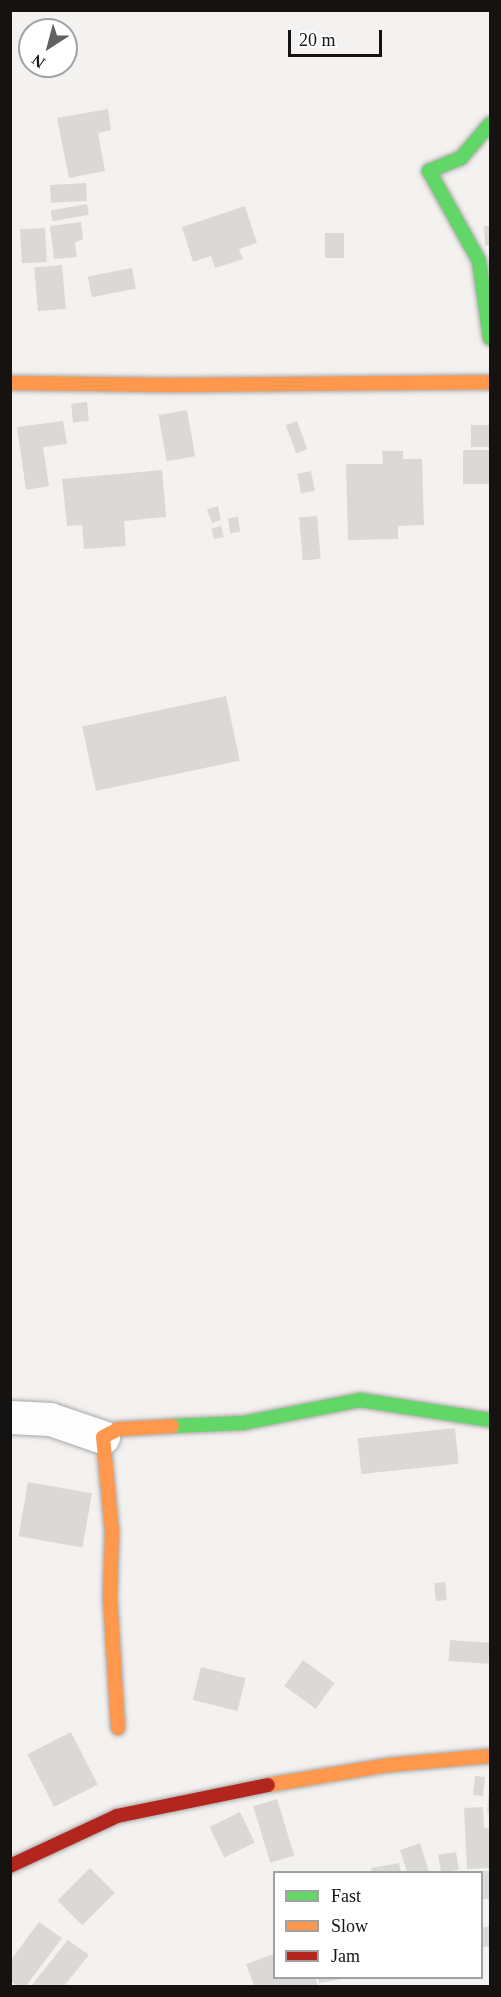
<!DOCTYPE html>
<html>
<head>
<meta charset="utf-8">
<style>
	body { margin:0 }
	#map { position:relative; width:501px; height:1997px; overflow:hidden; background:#f4f2f0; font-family:Georgia,serif }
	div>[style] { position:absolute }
	.building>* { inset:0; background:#dbd9d7; transform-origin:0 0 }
	.roads { filter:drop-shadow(0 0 2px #aba9a8) drop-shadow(0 0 2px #aba9a8) }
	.street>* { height:33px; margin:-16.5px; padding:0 16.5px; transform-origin:16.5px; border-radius:16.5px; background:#fdfdfd }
	.fast>* { height:14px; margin:-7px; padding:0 7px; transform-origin:7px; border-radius:7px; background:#63d668 }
	.slow>* { height:14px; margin:-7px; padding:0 7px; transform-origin:7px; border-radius:7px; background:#ff974d }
	.jam>* { height:14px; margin:-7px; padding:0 7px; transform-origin:7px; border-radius:7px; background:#b3261e }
	span { translate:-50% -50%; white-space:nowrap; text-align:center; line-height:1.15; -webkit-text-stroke:6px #fff; paint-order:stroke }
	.frame { position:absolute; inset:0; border:12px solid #141312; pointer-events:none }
	.legend { position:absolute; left:273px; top:1871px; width:210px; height:108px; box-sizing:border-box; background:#fff; border:2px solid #a1a1a0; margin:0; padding:8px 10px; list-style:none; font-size:18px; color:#141312 }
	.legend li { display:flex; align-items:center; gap:12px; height:30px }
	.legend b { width:30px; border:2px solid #a1a1a0 }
	.north { position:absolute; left:18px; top:18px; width:60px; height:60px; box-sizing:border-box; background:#fff; border:2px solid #a1a1a0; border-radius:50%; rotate:216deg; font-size:16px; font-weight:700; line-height:24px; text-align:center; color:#141312 }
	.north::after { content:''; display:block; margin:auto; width:21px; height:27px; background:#626160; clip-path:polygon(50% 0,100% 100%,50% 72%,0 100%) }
	.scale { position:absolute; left:288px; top:30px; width:94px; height:27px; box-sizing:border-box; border:3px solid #141312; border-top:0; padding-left:8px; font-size:18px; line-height:21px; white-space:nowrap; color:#141312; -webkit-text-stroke:4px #fff; paint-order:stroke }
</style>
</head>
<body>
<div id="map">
	<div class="building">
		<div style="clip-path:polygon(108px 109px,111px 130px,98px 133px,105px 171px,69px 178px,57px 118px)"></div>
		<div style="left:86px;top:183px;width:18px;height:36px;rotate:87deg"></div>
		<div style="left:87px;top:204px;width:11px;height:37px;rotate:80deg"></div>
		<div style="clip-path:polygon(245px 206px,257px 243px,239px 249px,243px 259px,215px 268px,211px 256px,193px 262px,182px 227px)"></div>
		<div style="clip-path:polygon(81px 222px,83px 239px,75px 243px,77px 257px,54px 259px,50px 226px)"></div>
		<div style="clip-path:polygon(484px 226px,490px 226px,490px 245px,485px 246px)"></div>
		<div style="left:45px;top:228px;width:34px;height:25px;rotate:87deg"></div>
		<div style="left:325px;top:233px;width:19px;height:25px"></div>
		<div style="left:62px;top:265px;width:44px;height:28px;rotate:85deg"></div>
		<div style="left:132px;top:268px;width:21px;height:45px;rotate:79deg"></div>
		<div style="left:87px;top:402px;width:19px;height:16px;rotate:84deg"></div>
		<div style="left:187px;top:410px;width:47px;height:29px;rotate:80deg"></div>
		<div style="clip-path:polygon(63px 421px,67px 444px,43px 447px,49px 486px,26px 490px,17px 427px)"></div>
		<div style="left:297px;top:421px;width:30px;height:12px;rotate:70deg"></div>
		<div style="left:490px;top:425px;width:22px;height:19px;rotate:90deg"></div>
		<div style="left:490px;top:450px;width:34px;height:27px;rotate:90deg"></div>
		<div style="clip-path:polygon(382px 451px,403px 451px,403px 459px,422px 459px,424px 525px,398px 526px,398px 539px,348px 540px,346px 464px,383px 464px)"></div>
		<div style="clip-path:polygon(162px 470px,166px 517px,124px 521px,126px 546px,84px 549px,82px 525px,67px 526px,62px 479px)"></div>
		<div style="left:311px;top:471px;width:20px;height:14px;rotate:79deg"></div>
		<div style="clip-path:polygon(218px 506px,221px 520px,212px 523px,207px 509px)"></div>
		<div style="left:317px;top:516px;width:43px;height:18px;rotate:85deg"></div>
		<div style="left:238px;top:517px;width:15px;height:10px;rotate:82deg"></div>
		<div style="left:221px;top:526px;width:11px;height:10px;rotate:75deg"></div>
		<div style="left:226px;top:696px;width:66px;height:147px;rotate:78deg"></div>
		<div style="left:455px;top:1428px;width:36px;height:98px;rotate:84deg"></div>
		<div style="left:28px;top:1482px;width:65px;height:55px;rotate:10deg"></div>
		<div style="left:445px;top:1582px;width:18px;height:11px;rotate:84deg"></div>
		<div style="left:450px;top:1640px;width:40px;height:21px;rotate:4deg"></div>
		<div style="left:303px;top:1660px;width:39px;height:32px;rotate:36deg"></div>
		<div style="left:201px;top:1667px;width:46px;height:34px;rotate:14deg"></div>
		<div style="left:71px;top:1732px;width:59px;height:49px;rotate:63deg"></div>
		<div style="left:475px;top:1776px;width:10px;height:19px;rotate:6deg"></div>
		<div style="clip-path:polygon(489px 1793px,490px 1793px,490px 1813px,487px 1812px)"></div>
		<div style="left:277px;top:1799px;width:59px;height:25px;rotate:73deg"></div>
		<div style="clip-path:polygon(483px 1807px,484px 1828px,490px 1828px,490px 1868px,467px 1869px,464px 1808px)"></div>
		<div style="left:240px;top:1812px;width:34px;height:34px;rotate:64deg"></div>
		<div style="clip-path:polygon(420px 1843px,429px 1872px,407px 1872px,400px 1850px)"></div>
		<div style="left:456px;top:1852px;width:18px;height:18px;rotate:81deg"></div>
		<div style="clip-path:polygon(399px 1863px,401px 1872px,372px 1872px,371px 1868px)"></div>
		<div style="left:90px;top:1868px;width:35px;height:46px;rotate:45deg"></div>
		<div style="left:490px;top:1871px;width:28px;height:8px;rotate:90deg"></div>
		<div style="clip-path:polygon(39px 1922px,62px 1938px,26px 1986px,18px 1986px,10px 1981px,10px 1961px)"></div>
		<div style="clip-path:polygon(490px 1926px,490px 1946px,482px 1947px,482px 1928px)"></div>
		<div style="clip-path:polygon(68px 1940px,89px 1955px,64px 1986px,31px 1986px)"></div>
		<div style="clip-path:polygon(274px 1954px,274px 1978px,315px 1978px,318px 1985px,254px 1986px,246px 1964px)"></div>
		<div style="clip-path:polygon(318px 1978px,342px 1978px,342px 1979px,319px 1983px)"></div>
	</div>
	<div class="roads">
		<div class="street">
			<div style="left:10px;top:1417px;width:40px;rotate:2.9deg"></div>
			<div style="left:50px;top:1419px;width:56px;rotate:18.8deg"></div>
		</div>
		<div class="fast">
			<div style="left:490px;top:124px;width:45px;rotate:130.5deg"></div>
			<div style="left:461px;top:158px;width:35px;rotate:158deg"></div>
			<div style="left:429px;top:171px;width:103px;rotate:60.9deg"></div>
			<div style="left:479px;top:261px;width:78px;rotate:81.9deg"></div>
			<div style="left:172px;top:1426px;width:71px;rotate:-2.4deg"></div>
			<div style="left:243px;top:1423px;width:119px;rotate:-11.1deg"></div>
			<div style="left:360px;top:1400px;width:132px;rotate:8.7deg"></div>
		</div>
		<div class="slow">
			<div style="left:10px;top:383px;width:163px;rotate:0.7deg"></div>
			<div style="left:173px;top:385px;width:317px;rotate:-0.5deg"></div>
			<div style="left:118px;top:1728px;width:129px;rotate:-93.5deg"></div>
			<div style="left:110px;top:1599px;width:67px;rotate:-88.3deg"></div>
			<div style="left:112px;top:1532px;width:95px;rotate:-95.4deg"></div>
			<div style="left:103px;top:1437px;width:18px;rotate:-27deg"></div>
			<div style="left:119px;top:1429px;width:53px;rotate:-3.2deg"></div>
			<div style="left:268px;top:1785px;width:123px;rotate:-9.4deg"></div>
			<div style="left:389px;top:1765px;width:101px;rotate:-5.1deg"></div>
		</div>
		<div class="jam">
			<div style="left:10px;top:1866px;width:118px;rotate:-25deg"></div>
			<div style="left:117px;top:1816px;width:154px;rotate:-11.6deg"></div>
		</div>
	</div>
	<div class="frame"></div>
	<ul class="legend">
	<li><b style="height:8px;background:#63d668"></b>Fast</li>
	<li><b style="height:8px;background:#ff974d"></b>Slow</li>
	<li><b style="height:8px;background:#b3261e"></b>Jam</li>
	</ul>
	<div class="north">N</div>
	<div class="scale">20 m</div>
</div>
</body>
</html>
